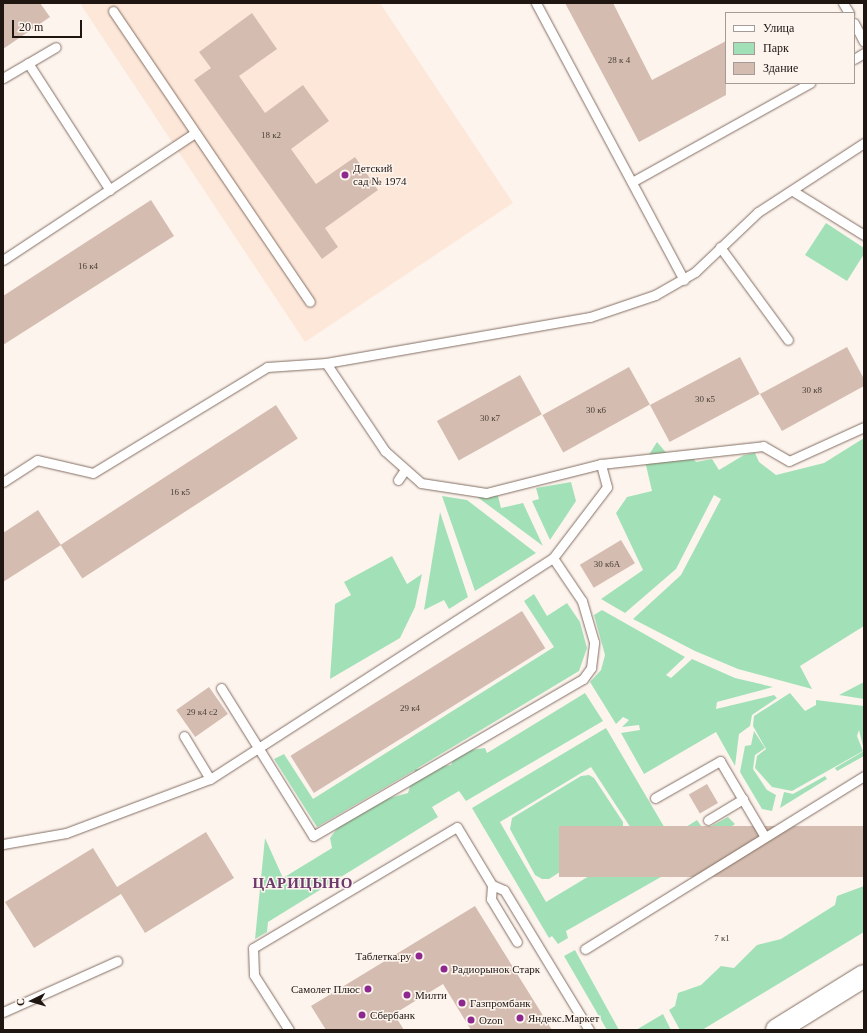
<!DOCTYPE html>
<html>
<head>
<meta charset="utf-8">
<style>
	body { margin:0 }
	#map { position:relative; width:867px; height:1033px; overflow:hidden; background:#fdf4ee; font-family:"Times New Roman",serif }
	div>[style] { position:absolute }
	.education>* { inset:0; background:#fde7d9 }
	.green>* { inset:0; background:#a2e1b7 }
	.building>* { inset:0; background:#d4bdb0; transform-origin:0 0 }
	.roads { filter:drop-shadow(0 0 1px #836e62) drop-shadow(0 0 1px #836e62) }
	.service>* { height:9px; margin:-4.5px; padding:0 4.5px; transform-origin:4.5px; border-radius:4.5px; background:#fff }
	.secondary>* { height:22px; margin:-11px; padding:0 11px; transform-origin:11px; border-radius:11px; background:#fff }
	.dots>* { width:11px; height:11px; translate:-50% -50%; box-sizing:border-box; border:2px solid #fdf4ee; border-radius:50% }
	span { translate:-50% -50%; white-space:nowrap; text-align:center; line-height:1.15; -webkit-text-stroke:3px #fdf4ee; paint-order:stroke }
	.number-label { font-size:9px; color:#4c403a }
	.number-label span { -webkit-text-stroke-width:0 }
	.poi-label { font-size:11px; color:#1f1612 }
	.left { translate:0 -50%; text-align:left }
	.right { translate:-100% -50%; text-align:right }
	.district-label { font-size:15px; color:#6b396b; font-weight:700; letter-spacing:1px }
	.frame { position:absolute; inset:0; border:4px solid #1f1612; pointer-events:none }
	.legend { position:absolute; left:725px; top:12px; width:130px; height:72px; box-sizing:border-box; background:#fdf4ee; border:1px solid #a49b96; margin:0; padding:5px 7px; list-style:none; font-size:12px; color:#1f1612 }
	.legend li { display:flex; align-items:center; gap:8px; height:20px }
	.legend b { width:20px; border:1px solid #a49b96 }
	.north { position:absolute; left:12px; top:981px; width:40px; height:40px; -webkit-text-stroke:3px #fdf4ee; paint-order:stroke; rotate:265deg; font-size:11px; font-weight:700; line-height:16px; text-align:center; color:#1f1612 }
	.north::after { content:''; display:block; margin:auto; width:14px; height:18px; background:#1f1612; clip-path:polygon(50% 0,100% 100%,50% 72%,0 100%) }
	.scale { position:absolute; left:12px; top:20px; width:70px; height:18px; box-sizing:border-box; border:2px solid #1f1612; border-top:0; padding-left:5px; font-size:12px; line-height:14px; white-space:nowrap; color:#1f1612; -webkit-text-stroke:3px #fdf4ee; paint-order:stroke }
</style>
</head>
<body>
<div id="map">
	<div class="education">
		<div style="clip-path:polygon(84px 3px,380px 3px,513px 203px,305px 342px,81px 5px)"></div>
	</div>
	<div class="green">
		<div style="clip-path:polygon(826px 223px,864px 248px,864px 254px,847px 281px,805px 255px)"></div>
		<div style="clip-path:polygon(864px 438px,864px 626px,800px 666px,812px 689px,738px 669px,695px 651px,633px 619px,681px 575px,721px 499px,714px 495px,676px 569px,625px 613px,601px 599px,643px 570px,616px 513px,627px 497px,652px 491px,645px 461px,657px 442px,669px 456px,690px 454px,696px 462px,712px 459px,719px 470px,744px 455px,755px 453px,759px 462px,776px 475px,824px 463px)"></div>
		<div style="clip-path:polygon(571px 482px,576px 501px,550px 540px,532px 501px,539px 499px,536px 488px)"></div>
		<div style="clip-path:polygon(442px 496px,467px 500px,536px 553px,475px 591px)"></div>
		<div style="clip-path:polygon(476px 496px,498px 496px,501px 508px,523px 503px,543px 546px)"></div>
		<div style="clip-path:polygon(440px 512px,468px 597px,449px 609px,444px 600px,424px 610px)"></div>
		<div style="clip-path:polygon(392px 556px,407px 584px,422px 574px,415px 607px,400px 638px,330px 679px,335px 604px,351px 595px,344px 582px)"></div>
		<div style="clip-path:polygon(534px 594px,547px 616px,567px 603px,580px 622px,587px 648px,579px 671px,416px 769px,451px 765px,457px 752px,485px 748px,487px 753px,585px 693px,603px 721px,466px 801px,459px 791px,432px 807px,438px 817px,268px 922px,267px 932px,255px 939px,265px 838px,283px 878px,332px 848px,330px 838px,352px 808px,408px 793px,415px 770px,317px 827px,274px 759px,284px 754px,313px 799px,554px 647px,524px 601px)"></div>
		<div style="clip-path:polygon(602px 610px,685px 657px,666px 675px,671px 678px,692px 659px,735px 678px,773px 687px,717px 702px,716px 709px,774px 695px,777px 698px,752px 715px,750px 726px,739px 734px,735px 766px,716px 732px,644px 774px,621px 733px,640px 730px,639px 725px,622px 727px,629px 720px,623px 717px,616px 724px,590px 682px,601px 670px,605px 655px,594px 615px)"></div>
		<div style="clip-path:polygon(864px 682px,864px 699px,839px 695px)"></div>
		<div style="clip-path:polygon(790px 693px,805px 711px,816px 705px,816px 700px,864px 706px,864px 750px,859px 730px,857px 736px,863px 751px,792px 791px,772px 787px,755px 768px,757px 756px,766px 749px,753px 726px,754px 716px)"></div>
		<div style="clip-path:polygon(606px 728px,676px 847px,630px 849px,640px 842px,591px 767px,500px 822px,546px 902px,619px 858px,681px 854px,693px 873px,689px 875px,682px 865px,566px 931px,568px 938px,558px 944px,552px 936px,549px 938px,472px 808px)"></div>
		<div style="clip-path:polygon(754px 731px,765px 748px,755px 755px,753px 769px,767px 790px,776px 795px,772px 811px,762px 809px,740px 772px,745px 746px,751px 745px)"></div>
		<div style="clip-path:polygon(864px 751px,864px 756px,837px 771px,835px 768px)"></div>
		<div style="clip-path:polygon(589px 775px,594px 778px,623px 822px,623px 828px,620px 834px,549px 879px,542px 879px,535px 875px,510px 829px,512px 818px,581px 776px)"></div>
		<div style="clip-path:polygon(825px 776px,827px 779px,780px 808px,784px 792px,793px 794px)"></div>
		<div style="clip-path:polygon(728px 817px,735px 824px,724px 832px,730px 842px,725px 846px,718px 836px,691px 853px,678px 832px,697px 820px,704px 830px)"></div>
		<div style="clip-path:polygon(864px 886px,864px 932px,702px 1030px,680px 1030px,669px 1010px,675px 1006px,678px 993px,701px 985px,721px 966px,734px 968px,757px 945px,781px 939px,835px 905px,837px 896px)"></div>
		<div style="clip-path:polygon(575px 950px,619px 1030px,607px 1030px,564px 956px)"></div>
		<div style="clip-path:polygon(663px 1014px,671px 1030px,636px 1030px)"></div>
	</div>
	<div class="building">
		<div style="clip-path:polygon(3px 3px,40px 3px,50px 17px,3px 49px)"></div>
		<div style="clip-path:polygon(565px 3px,613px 3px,652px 80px,726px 41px,726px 95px,639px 142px)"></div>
		<div style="clip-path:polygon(252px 13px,277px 49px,239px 76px,265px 113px,303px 85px,329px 121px,291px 149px,316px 184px,355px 157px,378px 190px,325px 228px,338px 247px,322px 259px,194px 80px,211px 68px,199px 52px)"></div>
		<div style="clip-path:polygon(151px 200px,174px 236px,3px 345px,3px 296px)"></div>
		<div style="clip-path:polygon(847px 347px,864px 379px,864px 386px,782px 431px,760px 394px)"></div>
		<div style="left:740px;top:357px;width:42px;height:102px;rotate:62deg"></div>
		<div style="left:629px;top:367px;width:43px;height:99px;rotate:61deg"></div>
		<div style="left:520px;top:375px;width:45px;height:95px;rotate:61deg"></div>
		<div style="left:276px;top:405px;width:40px;height:257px;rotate:57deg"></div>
		<div style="clip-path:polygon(38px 510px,61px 545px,3px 582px,3px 533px)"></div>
		<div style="left:621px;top:540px;width:27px;height:48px;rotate:59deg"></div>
		<div style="left:522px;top:611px;width:44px;height:273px;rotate:58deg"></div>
		<div style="left:209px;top:687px;width:33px;height:40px;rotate:55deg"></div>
		<div style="left:707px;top:784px;width:22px;height:21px;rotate:60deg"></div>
		<div style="left:864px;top:826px;width:51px;height:305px;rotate:90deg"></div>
		<div style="clip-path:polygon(206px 832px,234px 878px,145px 933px,121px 894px,34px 948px,5px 902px,93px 848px,117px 887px)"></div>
		<div style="clip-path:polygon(475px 906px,552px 1030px,471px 1030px,443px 984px,394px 1014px,404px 1030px,326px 1030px,311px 1006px)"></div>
	</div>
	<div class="roads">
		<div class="service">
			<div style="left:536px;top:3px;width:314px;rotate:61.9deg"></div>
			<div style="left:843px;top:3px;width:12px;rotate:59deg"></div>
			<div style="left:113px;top:11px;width:351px;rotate:55.9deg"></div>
			<div style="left:854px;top:23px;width:21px;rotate:62deg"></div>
			<div style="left:854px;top:59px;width:12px;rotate:-31deg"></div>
			<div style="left:28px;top:63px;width:151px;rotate:57.2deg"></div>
			<div style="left:3px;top:78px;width:61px;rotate:-30.3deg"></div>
			<div style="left:632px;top:182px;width:204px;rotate:-29.1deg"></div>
			<div style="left:793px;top:191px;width:84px;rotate:31.8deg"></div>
			<div style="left:720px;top:247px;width:115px;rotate:53.8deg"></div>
			<div style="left:3px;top:260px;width:230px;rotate:-33.5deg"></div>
			<div style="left:326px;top:363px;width:106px;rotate:56.2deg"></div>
			<div style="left:385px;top:451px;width:48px;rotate:41.6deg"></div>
			<div style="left:421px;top:483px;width:66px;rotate:8.7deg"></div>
			<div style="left:486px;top:493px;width:119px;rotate:-14.2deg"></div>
			<div style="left:398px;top:480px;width:11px;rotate:-56deg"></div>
			<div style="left:3px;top:482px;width:40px;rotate:-32.9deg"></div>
			<div style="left:37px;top:460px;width:57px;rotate:13.1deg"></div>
			<div style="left:93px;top:473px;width:204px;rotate:-31.3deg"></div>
			<div style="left:267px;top:367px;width:59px;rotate:-3.9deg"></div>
			<div style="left:326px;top:363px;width:268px;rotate:-9.9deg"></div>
			<div style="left:590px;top:317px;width:69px;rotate:-18.7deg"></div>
			<div style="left:655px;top:295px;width:46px;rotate:-29.9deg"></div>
			<div style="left:695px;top:272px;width:87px;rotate:-43.6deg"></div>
			<div style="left:758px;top:212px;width:126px;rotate:-33.1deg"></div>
			<div style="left:221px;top:688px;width:174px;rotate:58.1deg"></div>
			<div style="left:313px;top:836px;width:312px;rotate:-30.2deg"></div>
			<div style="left:583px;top:679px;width:14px;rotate:-54deg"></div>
			<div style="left:591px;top:668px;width:26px;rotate:-83deg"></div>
			<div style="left:594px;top:642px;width:43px;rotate:-106.3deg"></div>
			<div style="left:582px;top:601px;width:52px;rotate:-124deg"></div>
			<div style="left:553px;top:558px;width:89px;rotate:-52.7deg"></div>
			<div style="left:607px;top:487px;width:24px;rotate:-105deg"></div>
			<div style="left:601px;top:464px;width:163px;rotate:-6.3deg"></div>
			<div style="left:763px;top:446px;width:30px;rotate:30deg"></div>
			<div style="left:789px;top:461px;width:82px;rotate:-24.4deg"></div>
			<div style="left:184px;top:736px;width:50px;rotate:58.8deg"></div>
			<div style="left:655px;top:798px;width:75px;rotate:-29.6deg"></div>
			<div style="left:720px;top:761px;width:88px;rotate:59.4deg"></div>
			<div style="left:708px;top:820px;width:41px;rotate:-31deg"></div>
			<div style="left:3px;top:844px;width:64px;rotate:-9.9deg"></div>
			<div style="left:66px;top:833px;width:154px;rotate:-20.6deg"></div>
			<div style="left:210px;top:779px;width:408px;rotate:-32.8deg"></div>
			<div style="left:492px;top:885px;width:13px;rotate:23deg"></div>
			<div style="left:504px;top:890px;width:164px;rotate:58.7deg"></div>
			<div style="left:585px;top:949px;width:328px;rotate:-31.8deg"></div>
			<div style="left:3px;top:1012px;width:125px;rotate:-24.1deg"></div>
			<div style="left:289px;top:1030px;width:65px;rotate:-122.5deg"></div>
			<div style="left:254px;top:975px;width:27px;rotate:-92deg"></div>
			<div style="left:253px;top:948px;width:237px;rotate:-30.7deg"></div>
			<div style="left:457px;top:827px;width:68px;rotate:58.9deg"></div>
			<div style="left:492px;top:885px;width:14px;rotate:94deg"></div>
			<div style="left:491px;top:899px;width:50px;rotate:58.8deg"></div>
		</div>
		<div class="secondary">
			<div style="left:777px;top:1030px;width:102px;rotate:-31.8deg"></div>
		</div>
	</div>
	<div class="dots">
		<div style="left:345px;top:175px;background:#8d288f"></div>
		<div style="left:419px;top:956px;background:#8d288f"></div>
		<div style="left:444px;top:969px;background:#8d288f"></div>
		<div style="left:368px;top:989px;background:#8d288f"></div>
		<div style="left:407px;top:995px;background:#8d288f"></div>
		<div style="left:462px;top:1003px;background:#8d288f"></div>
		<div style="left:362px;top:1015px;background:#8d288f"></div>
		<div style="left:520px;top:1018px;background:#8d288f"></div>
		<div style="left:471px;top:1020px;background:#8d288f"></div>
	</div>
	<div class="number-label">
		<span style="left:619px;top:60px">28 к 4</span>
		<span style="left:271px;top:135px">18 к2</span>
		<span style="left:88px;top:266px">16 к4</span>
		<span style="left:812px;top:390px">30 к8</span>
		<span style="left:705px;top:399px">30 к5</span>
		<span style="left:596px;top:410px">30 к6</span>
		<span style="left:490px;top:418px">30 к7</span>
		<span style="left:180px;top:492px">16 к5</span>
		<span style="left:607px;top:564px">30 к6А</span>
		<span style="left:410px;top:708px">29 к4</span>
		<span style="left:202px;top:712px">29 к4 с2</span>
		<span style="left:722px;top:938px">7 к1</span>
	</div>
	<div class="poi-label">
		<span class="left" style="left:353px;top:175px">Детский<br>сад № 1974</span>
		<span class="right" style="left:411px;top:956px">Таблетка.ру</span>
		<span class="left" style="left:452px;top:969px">Радиорынок Старк</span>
		<span class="right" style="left:360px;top:989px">Самолет Плюс</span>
		<span class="left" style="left:415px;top:995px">Милти</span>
		<span class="left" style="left:470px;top:1003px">Газпромбанк</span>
		<span class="left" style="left:370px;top:1015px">Сбербанк</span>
		<span class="left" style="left:528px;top:1018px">Яндекс.Маркет</span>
		<span class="left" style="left:479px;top:1020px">Ozon</span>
	</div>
	<div class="district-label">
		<span style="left:303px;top:884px">ЦАРИЦЫНО</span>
	</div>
	<div class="frame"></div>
	<ul class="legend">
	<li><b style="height:5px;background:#fff"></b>Улица</li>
	<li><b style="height:11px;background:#a2e1b7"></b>Парк</li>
	<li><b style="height:11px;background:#d4bdb0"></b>Здание</li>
	</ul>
	<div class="north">С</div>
	<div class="scale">20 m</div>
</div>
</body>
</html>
